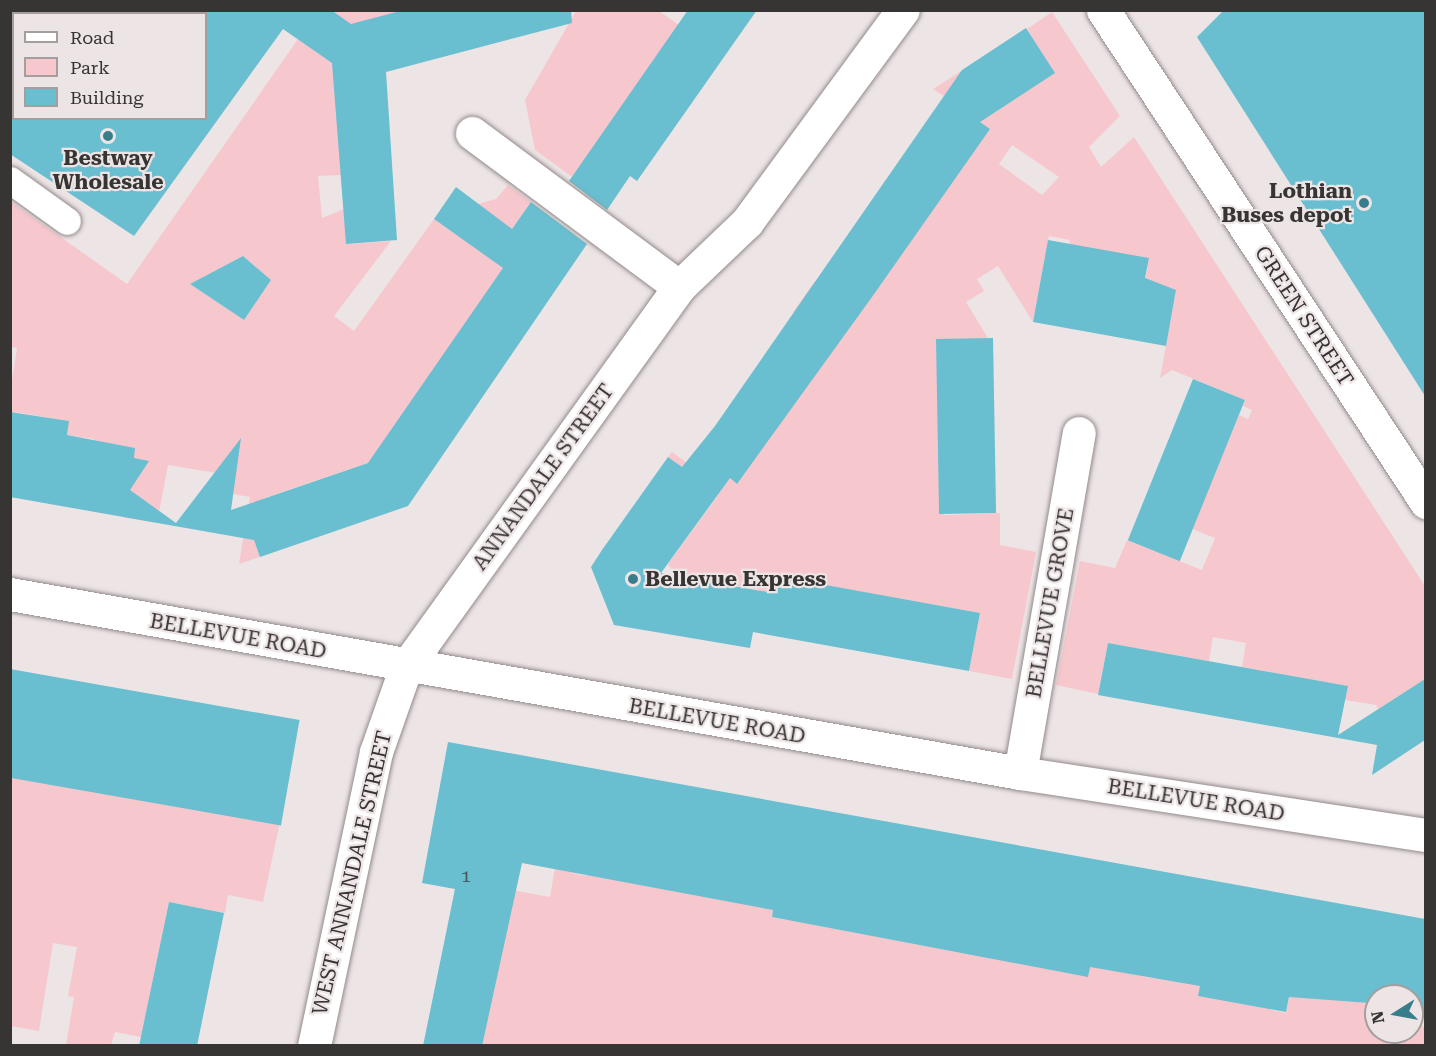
<!DOCTYPE html>
<html>
<head>
<meta charset="utf-8">
<style>
	body { margin:0 }
	#map { position:relative; width:1436px; height:1056px; overflow:hidden; background:#ede4e5; font-family:"Roboto Serif",serif }
	div>[style] { position:absolute }
	.green>* { inset:0; background:#f6c8cd }
	.building>* { inset:0; background:#69bed0; transform-origin:0 0 }
	.roads { filter:drop-shadow(0 0 2px #928a8b) drop-shadow(0 0 2px #928a8b) }
	.lane>* { height:27px; margin:-13.5px; padding:0 13.5px; transform-origin:13.5px; border-radius:13.5px; background:#fff }
	.street>* { height:33px; margin:-16.5px; padding:0 16.5px; transform-origin:16.5px; border-radius:16.5px; background:#fff }
	.dots>* { width:16px; height:16px; translate:-50% -50%; box-sizing:border-box; border:3px solid #ede4e5; border-radius:50% }
	span { translate:-50% -50%; white-space:nowrap; text-align:center; line-height:1.15; -webkit-text-stroke:4.5px #ede4e5; paint-order:stroke }
	.number-label { font-size:18px; color:#44565b }
	.number-label span { -webkit-text-stroke-width:0 }
	.poi-label { font-size:21px; color:#373434; font-weight:700 }
	.right { translate:-100% -50%; text-align:right }
	.left { translate:0 -50%; text-align:left }
	.street-label { font-size:21px; color:#373434 }
	.frame { position:absolute; inset:0; border:12px solid #373434; pointer-events:none }
	.legend { position:absolute; left:12px; top:12px; width:195px; height:108px; box-sizing:border-box; background:#ede4e5; border:2px solid #a49e9e; margin:0; padding:8px 10px; list-style:none; font-size:18px; color:#373434 }
	.legend li { display:flex; align-items:center; gap:12px; height:30px }
	.legend b { width:30px; border:2px solid #a49e9e }
	.north { position:absolute; left:1364px; top:984px; width:60px; height:60px; box-sizing:border-box; background:#ede4e5; border:2px solid #a49e9e; border-radius:50%; rotate:259deg; font-size:16px; font-weight:700; line-height:24px; text-align:center; color:#373434 }
	.north::after { content:''; display:block; margin:auto; width:21px; height:27px; background:#387d8b; clip-path:polygon(50% 0,100% 100%,50% 72%,0 100%) }
</style>
</head>
<body>
<div id="map">
	<div class="green">
		<div style="clip-path:polygon(331px 11px,404px 11px,396px 13px,410px 66px)"></div>
		<div style="clip-path:polygon(576px 11px,659px 11px,679px 25px,572px 177px,535px 150px,525px 100px)"></div>
		<div style="clip-path:polygon(evenodd,1052px 12px,1120px 116px,1089px 147px,1101px 167px,1134px 137px,1425px 586px,1425px 679px,1378px 709px,1376px 705px,1345px 700px,1347px 686px,1242px 667px,1246px 643px,1213px 637px,1209px 661px,1108px 643px,1098px 694px,1056px 685px,1080px 561px,1115px 568px,1127px 540px,1202px 570px,1215px 538px,1192px 529px,1239px 415px,1248px 419px,1252px 410px,1243px 406px,1245px 400px,1172px 370px,1160px 378px,1176px 291px,1145px 281px,1149px 258px,1065px 270px,1070px 240px,1049px 236px,1033px 322px,998px 266px,977px 279px,984px 291px,966px 302px,988px 338px,936px 341px,944px 515px,1000px 513px,1000px 545px,1036px 552px,1012px 679px,969px 671px,980px 613px,776px 577px,766px 634px,753px 632px,759px 590px,675px 575px,668px 564px,719px 494px,668px 457px,672px 452px,687px 463px,694px 453px,737px 483px,836px 342px,793px 312px,815px 281px,860px 313px,979px 143px,945px 97px,933px 89px,966px 68px,994px 112px,1054px 73px,1027px 29px,1052px 12px,1012px 145px,1059px 177px,1042px 195px,999px 164px,1012px 145px)"></div>
		<div style="clip-path:polygon(evenodd,298px 39px,339px 68px,342px 175px,318px 176px,322px 218px,344px 209px,347px 244px,391px 241px,334px 316px,354px 331px,434px 219px,455px 234px,478px 204px,496px 199px,508px 185px,531px 202px,511px 230px,524px 239px,397px 453px,264px 498px,247px 519px,260px 557px,239px 564px,250px 497px,233px 494px,235px 476px,168px 465px,157px 523px,139px 520px,123px 517px,92px 455px,94px 439px,67px 435px,68px 421px,15px 412px,11px 437px,11px 386px,17px 348px,10px 346px,11px 202px,127px 284px,298px 39px,243px 256px,271px 280px,244px 320px,190px 284px,243px 256px)"></div>
		<div style="clip-path:polygon(16px 767px,52px 773px,51px 784px,66px 787px,68px 777px,128px 787px,127px 797px,142px 800px,144px 790px,280px 822px,263px 902px,228px 895px,225px 913px,169px 902px,141px 1037px,115px 1032px,111px 1045px,66px 1045px,74px 997px,68px 996px,77px 947px,53px 943px,39px 1031px,11px 1026px,10px 776px,15px 777px)"></div>
		<div style="clip-path:polygon(556px 861px,573px 864px,572px 873px,586px 876px,588px 867px,775px 901px,772px 917px,785px 920px,789px 903px,820px 926px,962px 953px,1091px 959px,1146px 977px,1161px 979px,1162px 972px,1274px 992px,1271px 1010px,1286px 1013px,1290px 995px,1385px 913px,1369px 1008px,1376px 1010px,1376px 1032px,1412px 1032px,1412px 1016px,1419px 1017px,1418px 1025px,1425px 1027px,1425px 1045px,482px 1045px,451px 911px,455px 889px,507px 889px,550px 897px)"></div>
	</div>
	<div class="building">
		<div style="clip-path:polygon(206px 10px,331px 10px,351px 24px,404px 10px,571px 10px,572px 23px,386px 72px,397px 240px,346px 244px,332px 63px,283px 29px,134px 236px,10px 154px,10px 118px,206px 118px)"></div>
		<div style="clip-path:polygon(688px 10px,757px 10px,637px 181px,630px 176px,607px 210px,569px 181px)"></div>
		<div style="clip-path:polygon(1224px 10px,1425px 10px,1425px 396px,1197px 37px)"></div>
		<div style="clip-path:polygon(1026px 28px,1055px 73px,980px 122px,990px 129px,872px 297px,737px 484px,730px 478px,661px 573px,773px 593px,776px 576px,980px 613px,969px 671px,753px 632px,750px 648px,614px 625px,591px 567px,602px 550px,668px 457px,682px 467px,715px 426px,962px 70px)"></div>
		<div style="clip-path:polygon(456px 187px,512px 229px,531px 202px,587px 244px,408px 506px,260px 557px,254px 540px,10px 497px,10px 412px,69px 421px,67px 435px,135px 448px,134px 458px,149px 461px,130px 490px,176px 523px,241px 438px,231px 510px,368px 463px,503px 268px,434px 219px)"></div>
		<div style="clip-path:polygon(1048px 240px,1149px 258px,1145px 278px,1176px 290px,1166px 346px,1033px 322px)"></div>
		<div style="clip-path:polygon(243px 256px,271px 280px,244px 320px,190px 284px)"></div>
		<div style="left:993px;top:338px;width:175px;height:57px;rotate:89deg"></div>
		<div style="left:1193px;top:379px;width:56px;height:174px;rotate:22deg"></div>
		<div style="clip-path:polygon(1108px 643px,1348px 686px,1338px 735px,1425px 679px,1425px 740px,1372px 775px,1377px 745px,1098px 695px)"></div>
		<div style="left:10px;top:669px;width:294px;height:107px;rotate:10deg"></div>
		<div style="clip-path:polygon(448px 742px,1425px 919px,1425px 1018px,1412px 1016px,1412px 996px,1376px 996px,1376px 1010px,1369px 1009px,1370px 1003px,1289px 997px,1286px 1012px,1198px 996px,1200px 986px,1090px 967px,1088px 977px,772px 917px,773px 910px,522px 863px,482px 1046px,423px 1046px,455px 889px,422px 883px)"></div>
		<div style="clip-path:polygon(169px 902px,224px 913px,212px 972px,197px 1046px,139px 1046px)"></div>
	</div>
	<div class="roads">
		<div class="lane">
			<div style="left:10px;top:180px;width:70px;rotate:35.7deg"></div>
		</div>
		<div class="street">
			<div style="left:1103px;top:10px;width:589px;rotate:56.71deg"></div>
			<div style="left:472px;top:133px;width:258px;rotate:36.6deg"></div>
			<div style="left:10px;top:594px;width:1026px;rotate:10.05deg"></div>
			<div style="left:1020px;top:773px;width:411px;rotate:8.7deg"></div>
			<div style="left:1020px;top:773px;width:345px;rotate:-80.2deg"></div>
			<div style="left:314px;top:1046px;width:300px;rotate:-78.1deg"></div>
			<div style="left:376px;top:752px;width:90px;rotate:-70.6deg"></div>
			<div style="left:406px;top:667px;width:468px;rotate:-54.3deg"></div>
			<div style="left:679px;top:287px;width:94px;rotate:-43.7deg"></div>
			<div style="left:747px;top:222px;width:263px;rotate:-53.7deg"></div>
		</div>
	</div>
	<div class="dots">
		<div style="left:108px;top:136px;background:#387d8b"></div>
		<div style="left:1364px;top:203px;background:#387d8b"></div>
		<div style="left:633px;top:579px;background:#387d8b"></div>
	</div>
	<div class="number-label">
		<span style="left:466px;top:876px">1</span>
	</div>
	<div class="poi-label">
		<span style="left:108px;top:170px">Bestway<br>Wholesale</span>
		<span class="right" style="left:1352px;top:203px">Lothian<br>Buses depot</span>
		<span class="left" style="left:645px;top:579px">Bellevue Express</span>
	</div>
	<div class="street-label">
		<span style="left:1304px;top:316px;rotate:57deg">GREEN STREET</span>
		<span style="left:543px;top:477px;rotate:-54deg">ANNANDALE STREET</span>
		<span style="left:1050px;top:603px;rotate:-80deg">BELLEVUE GROVE</span>
		<span style="left:238px;top:636px;rotate:10deg">BELLEVUE ROAD</span>
		<span style="left:717px;top:721px;rotate:10deg">BELLEVUE ROAD</span>
		<span style="left:1196px;top:800px;rotate:9deg">BELLEVUE ROAD</span>
		<span style="left:352px;top:873px;rotate:-77deg">WEST ANNANDALE STREET</span>
	</div>
	<div class="frame"></div>
	<ul class="legend">
	<li><b style="height:8px;background:#fff"></b>Road</li>
	<li><b style="height:16px;background:#f6c8cd"></b>Park</li>
	<li><b style="height:16px;background:#69bed0"></b>Building</li>
	</ul>
	<div class="north">N</div>
</div>
</body>
</html>
